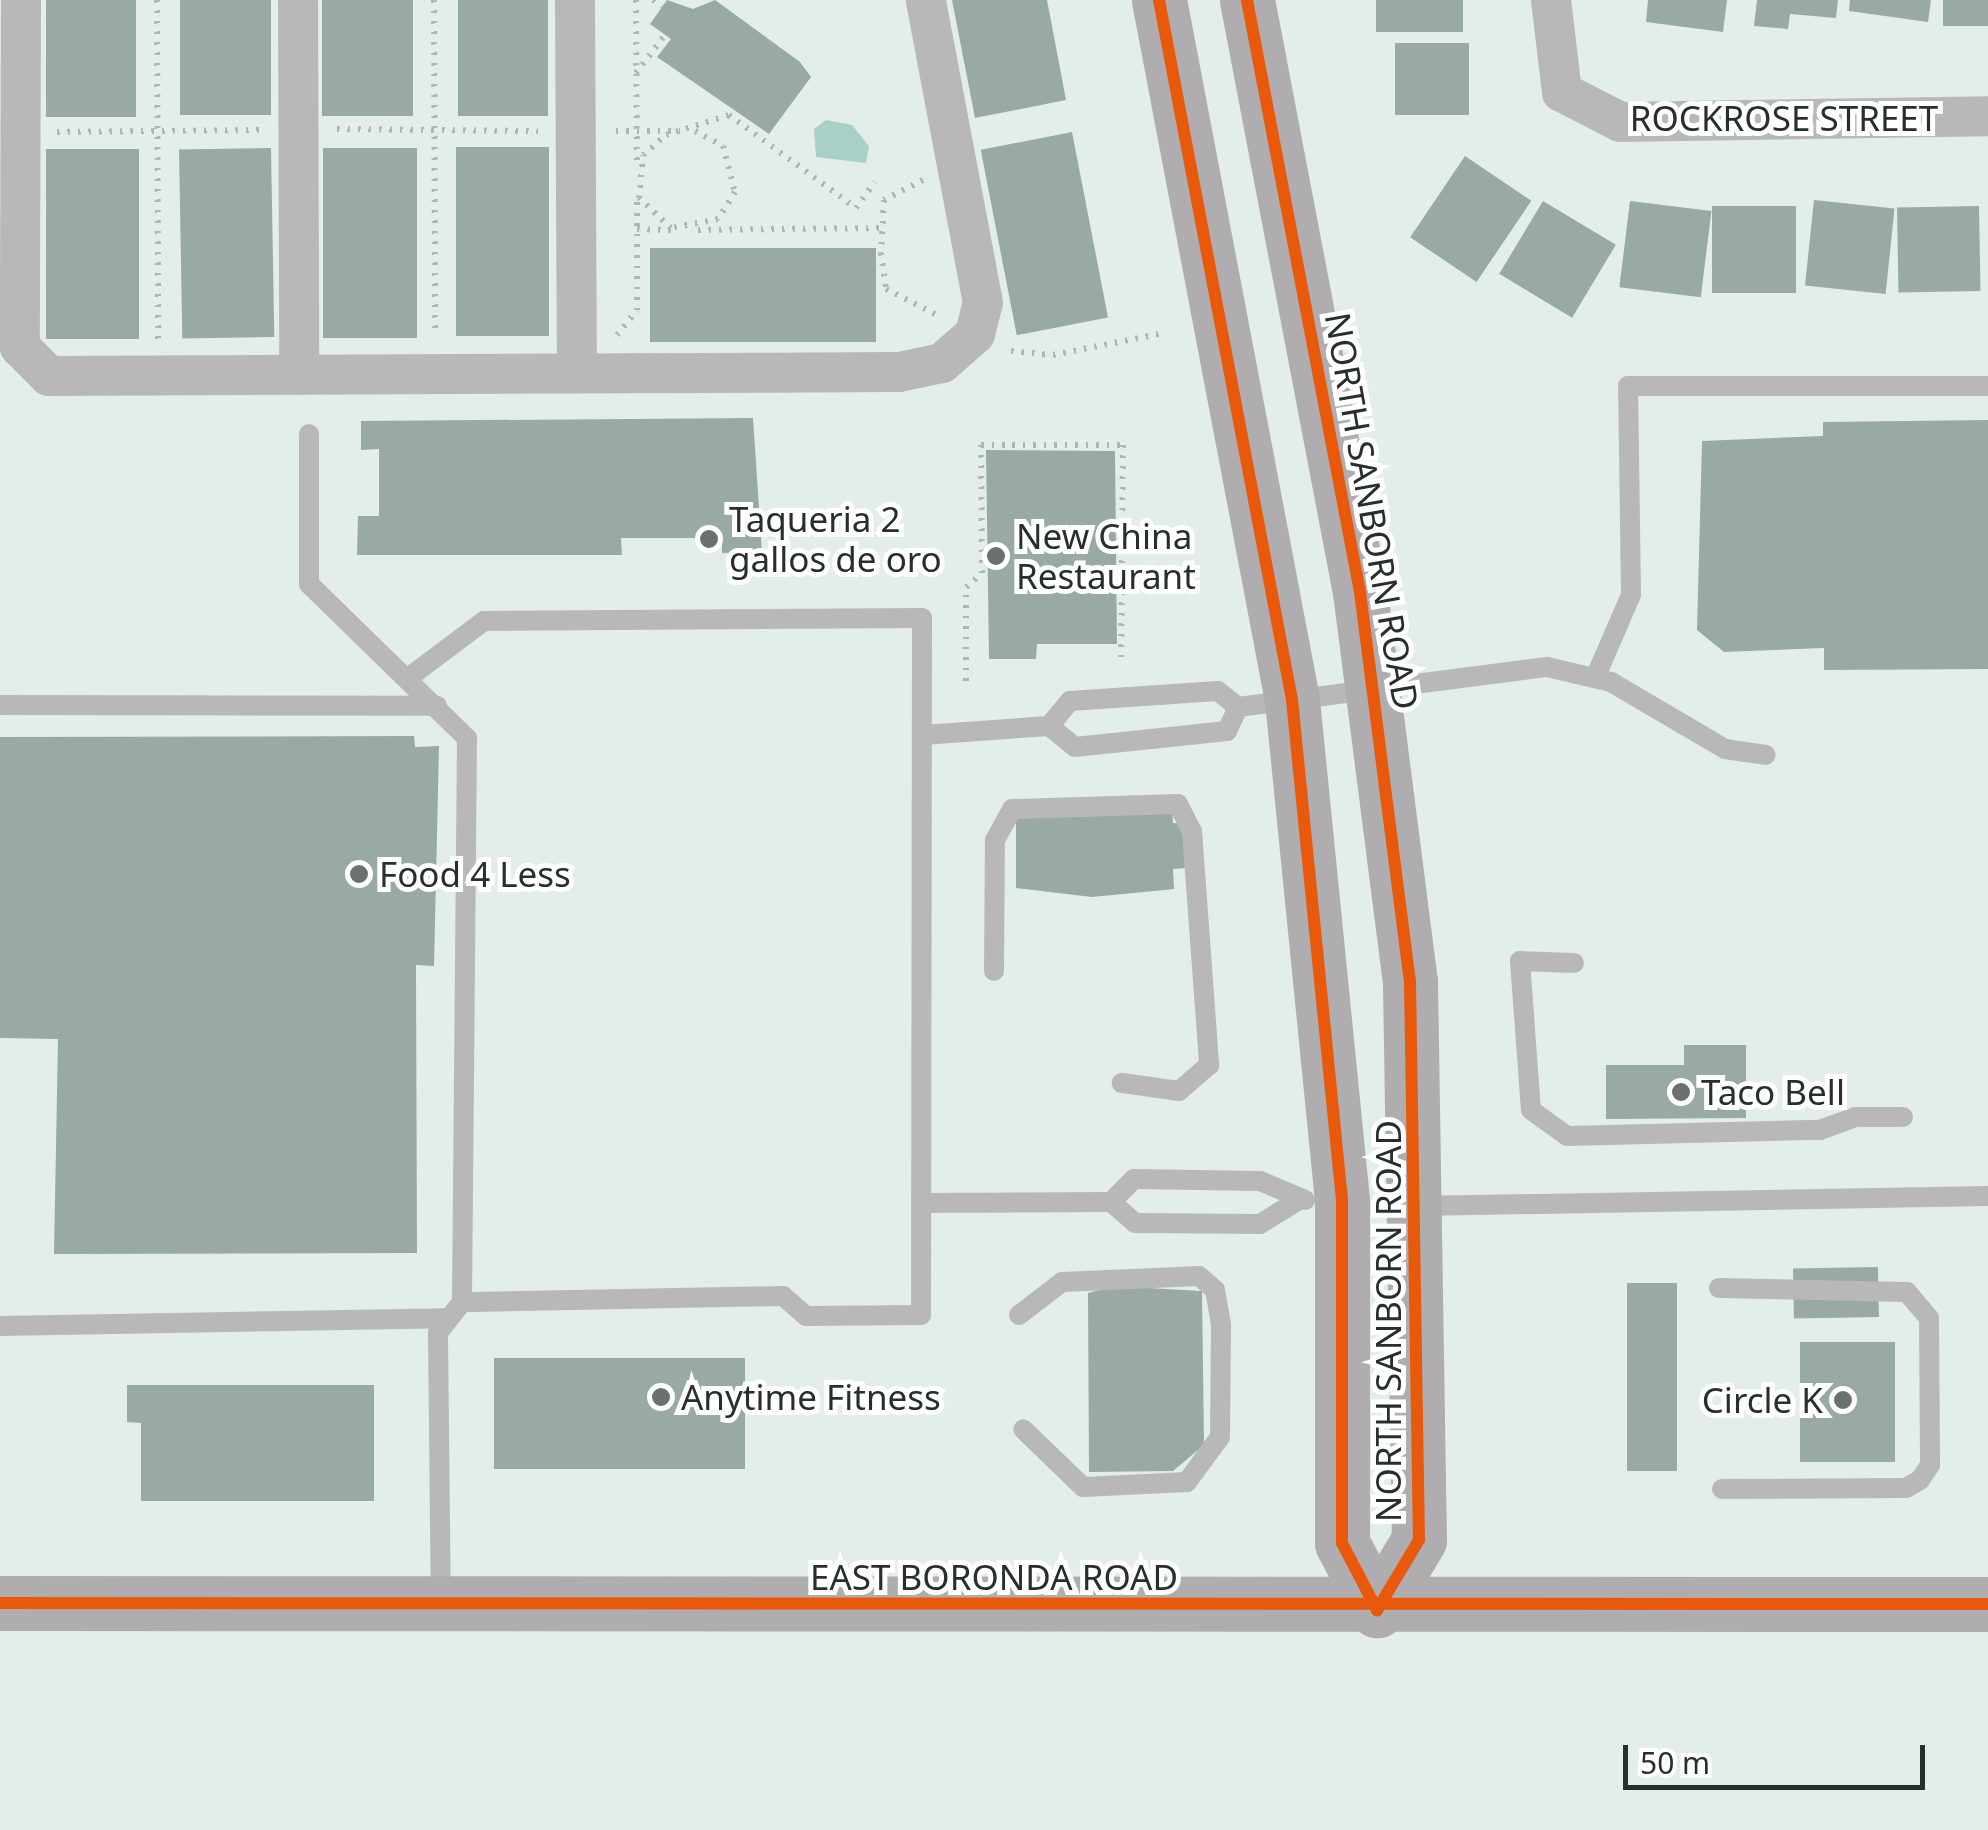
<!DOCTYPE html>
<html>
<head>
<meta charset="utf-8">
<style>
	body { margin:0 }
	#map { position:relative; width:1988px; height:1830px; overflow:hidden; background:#e3eeeb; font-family:"Noto Sans",sans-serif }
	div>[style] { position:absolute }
	.water>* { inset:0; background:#a7d1c7 }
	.building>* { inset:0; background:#99a9a5; transform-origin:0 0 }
	.path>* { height:6px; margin-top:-3px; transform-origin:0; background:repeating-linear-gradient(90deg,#b3b5b5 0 2.5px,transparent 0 10.5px) }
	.service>* { height:20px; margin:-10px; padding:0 10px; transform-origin:10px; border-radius:10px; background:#b8b8b9 }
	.minor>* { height:40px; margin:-20px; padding:0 20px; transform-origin:20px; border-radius:20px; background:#b8b8b9 }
	.secondary>* { height:55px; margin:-27.5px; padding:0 27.5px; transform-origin:27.5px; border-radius:27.5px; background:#afadaf }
	.cycleway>* { height:12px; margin:-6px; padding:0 6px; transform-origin:6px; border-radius:6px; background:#e8590c }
	.dots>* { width:28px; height:28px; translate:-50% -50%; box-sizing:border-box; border:5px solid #fff; border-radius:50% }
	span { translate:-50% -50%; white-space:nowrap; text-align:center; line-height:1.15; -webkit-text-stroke:10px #fff; paint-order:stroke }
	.street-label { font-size:35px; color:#272f2d }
	.poi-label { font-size:35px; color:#272f2d }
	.left { translate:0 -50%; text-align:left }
	.right { translate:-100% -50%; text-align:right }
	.scale { position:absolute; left:1623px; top:1745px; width:302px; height:45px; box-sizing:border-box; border:5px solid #272f2d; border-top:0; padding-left:12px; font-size:30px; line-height:35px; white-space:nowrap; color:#272f2d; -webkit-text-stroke:8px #fff; paint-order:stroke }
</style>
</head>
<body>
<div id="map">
	<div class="water">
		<div style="clip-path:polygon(826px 120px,852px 125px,869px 146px,866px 163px,816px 157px,814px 129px)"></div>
	</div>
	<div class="building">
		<div style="left:46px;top:0;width:90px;height:117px"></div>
		<div style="left:180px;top:0;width:91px;height:115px"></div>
		<div style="left:322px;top:0;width:91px;height:116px"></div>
		<div style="left:458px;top:0;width:90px;height:116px"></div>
		<div style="clip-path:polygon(667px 0,693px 9px,715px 0,800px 62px,811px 77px,769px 134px,657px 57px,671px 39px,650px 24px)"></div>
		<div style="clip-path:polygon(952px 0,1047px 0,1066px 100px,975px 118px)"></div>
		<div style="left:1376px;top:0;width:87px;height:32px"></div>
		<div style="clip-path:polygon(1648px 0,1727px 0,1723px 32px,1646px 22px)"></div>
		<div style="clip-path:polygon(1757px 0,1838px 0,1836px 18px,1790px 14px,1788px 29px,1754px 26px)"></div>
		<div style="clip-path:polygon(1850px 0,1931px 0,1928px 22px,1849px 11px)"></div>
		<div style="left:1943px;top:0;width:45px;height:26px"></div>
		<div style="left:1395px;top:43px;width:74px;height:72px"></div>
		<div style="left:1072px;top:132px;width:189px;height:93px;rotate:79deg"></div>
		<div style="left:549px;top:147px;width:189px;height:93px;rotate:90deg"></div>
		<div style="left:271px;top:148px;width:189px;height:92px;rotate:89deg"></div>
		<div style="left:323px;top:148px;width:94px;height:190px"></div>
		<div style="left:46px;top:149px;width:93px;height:190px"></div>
		<div style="left:1465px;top:156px;width:80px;height:98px;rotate:34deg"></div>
		<div style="left:1814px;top:200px;width:81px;height:86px;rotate:6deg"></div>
		<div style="left:1543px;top:201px;width:85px;height:85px;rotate:31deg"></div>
		<div style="left:1630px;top:201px;width:82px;height:87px;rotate:7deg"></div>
		<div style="left:1712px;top:206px;width:84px;height:87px"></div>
		<div style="left:1979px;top:206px;width:85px;height:82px;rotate:89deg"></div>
		<div style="left:876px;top:248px;width:94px;height:226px;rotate:90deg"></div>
		<div style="clip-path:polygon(753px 418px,762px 552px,722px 553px,722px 538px,621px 538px,622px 555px,357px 555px,358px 516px,379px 516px,379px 449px,361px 450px,361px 421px)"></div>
		<div style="clip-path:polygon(1988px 420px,1988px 669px,1824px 670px,1824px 648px,1724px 652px,1697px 630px,1702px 441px,1823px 436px,1823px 422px)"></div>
		<div style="clip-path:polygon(986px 450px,1115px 451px,1117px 644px,1037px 644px,1036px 659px,989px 659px)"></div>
		<div style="clip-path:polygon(414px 736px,415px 747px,439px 746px,434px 966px,416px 965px,417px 1253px,54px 1254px,58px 1039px,0 1038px,0 737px)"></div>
		<div style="clip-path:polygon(1172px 809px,1173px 823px,1187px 824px,1185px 868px,1173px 869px,1174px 889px,1092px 897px,1016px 888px,1016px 810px)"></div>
		<div style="clip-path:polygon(1684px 1045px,1746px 1045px,1746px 1118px,1606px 1119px,1606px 1065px,1684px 1065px)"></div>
		<div style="left:1878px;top:1267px;width:50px;height:85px;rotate:89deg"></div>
		<div style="left:1627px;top:1283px;width:50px;height:188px"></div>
		<div style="clip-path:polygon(1113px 1286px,1202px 1291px,1204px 1445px,1173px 1471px,1089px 1472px,1088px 1293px)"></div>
		<div style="left:1800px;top:1342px;width:95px;height:120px"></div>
		<div style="left:745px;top:1358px;width:111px;height:251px;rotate:90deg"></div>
		<div style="clip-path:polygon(127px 1385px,374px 1385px,374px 1501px,141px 1501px,141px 1423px,127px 1422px)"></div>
	</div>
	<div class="path">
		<div style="left:157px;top:0;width:339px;rotate:89.8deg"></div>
		<div style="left:434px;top:0;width:334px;rotate:89.8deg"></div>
		<div style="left:636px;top:0;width:167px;rotate:89.7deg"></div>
		<div style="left:653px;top:0;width:11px;rotate:38deg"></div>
		<div style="left:636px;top:73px;width:48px;rotate:-52.7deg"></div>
		<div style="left:337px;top:129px;width:201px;rotate:0.6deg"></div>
		<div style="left:616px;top:131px;width:64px"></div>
		<div style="left:695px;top:131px;width:32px;rotate:28deg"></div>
		<div style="left:723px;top:146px;width:48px;rotate:75.4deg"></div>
		<div style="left:735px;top:192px;width:32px;rotate:122deg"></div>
		<div style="left:718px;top:219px;width:48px;rotate:169.2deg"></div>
		<div style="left:671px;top:228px;width:44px;rotate:-136.8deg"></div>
		<div style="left:639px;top:198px;width:43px;rotate:-84.7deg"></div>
		<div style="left:643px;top:155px;width:30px;rotate:-41deg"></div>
		<div style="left:666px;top:135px;width:66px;rotate:-17.6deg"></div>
		<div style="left:729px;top:115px;width:157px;rotate:36.2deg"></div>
		<div style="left:856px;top:208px;width:32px;rotate:-54deg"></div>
		<div style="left:57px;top:132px;width:203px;rotate:-0.6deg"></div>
		<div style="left:923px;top:180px;width:44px;rotate:152.9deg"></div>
		<div style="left:884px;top:200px;width:53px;rotate:93.2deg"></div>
		<div style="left:881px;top:253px;width:36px;rotate:82deg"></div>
		<div style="left:886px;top:289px;width:57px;rotate:27deg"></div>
		<div style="left:637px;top:229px;width:34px;rotate:2deg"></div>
		<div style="left:698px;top:230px;width:183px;rotate:-0.6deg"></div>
		<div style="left:617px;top:335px;width:32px;rotate:-51deg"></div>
		<div style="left:637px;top:310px;width:115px;rotate:-90deg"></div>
		<div style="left:1011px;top:351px;width:42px;rotate:5.4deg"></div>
		<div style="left:1053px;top:355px;width:113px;rotate:-11.2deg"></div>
		<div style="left:966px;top:681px;width:94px;rotate:-90deg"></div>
		<div style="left:966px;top:587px;width:21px;rotate:-41deg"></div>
		<div style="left:982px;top:573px;width:128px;rotate:-90.4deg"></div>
		<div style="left:981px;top:445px;width:142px"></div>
		<div style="left:1123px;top:445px;width:212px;rotate:90.5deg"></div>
	</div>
	<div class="service">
		<div style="left:309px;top:434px;width:150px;rotate:90deg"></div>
		<div style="left:309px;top:584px;width:221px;rotate:44.3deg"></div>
		<div style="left:467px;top:738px;width:564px;rotate:90.51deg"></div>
		<div style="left:462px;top:1302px;width:39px;rotate:128deg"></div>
		<div style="left:438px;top:1333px;width:269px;rotate:89.4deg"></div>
		<div style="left:408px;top:678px;width:95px;rotate:-36.9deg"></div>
		<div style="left:484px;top:621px;width:438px;rotate:-0.4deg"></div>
		<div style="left:922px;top:618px;width:697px;rotate:90.08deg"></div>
		<div style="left:921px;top:1315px;width:115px;rotate:179.5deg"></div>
		<div style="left:806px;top:1316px;width:30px;rotate:-139deg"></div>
		<div style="left:783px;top:1296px;width:321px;rotate:178.9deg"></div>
		<div style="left:1595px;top:678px;width:90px;rotate:-66.6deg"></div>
		<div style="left:1631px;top:595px;width:209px;rotate:-90.8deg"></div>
		<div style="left:1628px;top:386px;width:360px"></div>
		<div style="left:0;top:705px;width:437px;rotate:0.1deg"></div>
		<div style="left:1049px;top:726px;width:33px;rotate:-50deg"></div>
		<div style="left:1070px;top:701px;width:148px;rotate:-3.9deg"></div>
		<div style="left:1218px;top:691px;width:26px;rotate:39deg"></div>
		<div style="left:1238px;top:707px;width:312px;rotate:-7.4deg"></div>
		<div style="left:1547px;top:667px;width:66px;rotate:13.2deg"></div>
		<div style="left:1611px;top:682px;width:132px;rotate:30.4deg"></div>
		<div style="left:1725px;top:749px;width:41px;rotate:8.3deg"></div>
		<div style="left:923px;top:735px;width:126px;rotate:-4.1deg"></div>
		<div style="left:1049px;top:726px;width:33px;rotate:39deg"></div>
		<div style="left:1075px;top:747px;width:153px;rotate:-6deg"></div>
		<div style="left:1227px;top:731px;width:26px;rotate:-65deg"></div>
		<div style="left:1574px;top:963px;width:54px;rotate:-177.9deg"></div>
		<div style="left:1520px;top:961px;width:149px;rotate:85.8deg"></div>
		<div style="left:1531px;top:1110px;width:44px;rotate:35.8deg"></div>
		<div style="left:1567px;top:1136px;width:253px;rotate:-1.4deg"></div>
		<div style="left:1820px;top:1130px;width:37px;rotate:-20deg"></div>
		<div style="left:1855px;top:1117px;width:48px"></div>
		<div style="left:994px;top:971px;width:131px;rotate:-89.6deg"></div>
		<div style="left:995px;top:840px;width:35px;rotate:-61deg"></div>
		<div style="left:1012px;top:809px;width:166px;rotate:-1.7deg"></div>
		<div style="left:1178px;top:804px;width:30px;rotate:63deg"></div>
		<div style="left:1192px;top:831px;width:235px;rotate:85.8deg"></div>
		<div style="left:1209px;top:1065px;width:40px;rotate:139deg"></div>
		<div style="left:1179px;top:1091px;width:58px;rotate:-172deg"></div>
		<div style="left:1111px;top:1202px;width:33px;rotate:-45deg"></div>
		<div style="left:1134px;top:1179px;width:126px;rotate:0.9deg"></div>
		<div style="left:1260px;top:1181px;width:49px;rotate:22.9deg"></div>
		<div style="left:921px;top:1203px;width:190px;rotate:-0.3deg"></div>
		<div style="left:1111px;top:1202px;width:32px;rotate:41deg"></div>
		<div style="left:1135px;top:1223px;width:125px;rotate:0.5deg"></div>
		<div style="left:1260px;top:1224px;width:46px;rotate:-31.6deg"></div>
		<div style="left:1419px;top:1206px;width:569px;rotate:-1.01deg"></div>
		<div style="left:1719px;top:1288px;width:188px;rotate:1.2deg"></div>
		<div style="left:1907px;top:1292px;width:34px;rotate:50deg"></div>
		<div style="left:1929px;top:1318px;width:147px;rotate:89.6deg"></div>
		<div style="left:1930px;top:1465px;width:18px;rotate:124deg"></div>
		<div style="left:1920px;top:1480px;width:16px;rotate:150deg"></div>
		<div style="left:1906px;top:1488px;width:184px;rotate:179.7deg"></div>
		<div style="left:1019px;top:1315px;width:54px;rotate:-37.5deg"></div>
		<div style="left:1062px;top:1282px;width:137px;rotate:-2.5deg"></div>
		<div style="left:1199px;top:1276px;width:21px;rotate:41deg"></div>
		<div style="left:1215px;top:1290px;width:36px;rotate:80deg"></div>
		<div style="left:1221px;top:1325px;width:112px;rotate:90.5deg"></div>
		<div style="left:1220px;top:1437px;width:56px;rotate:126.3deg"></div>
		<div style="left:1187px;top:1482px;width:104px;rotate:177.2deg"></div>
		<div style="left:1083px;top:1487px;width:83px;rotate:-136deg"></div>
		<div style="left:0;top:1326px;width:449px;rotate:-1deg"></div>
	</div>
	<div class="minor">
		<div style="left:21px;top:0;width:347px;rotate:90.2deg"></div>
		<div style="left:20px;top:347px;width:41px;rotate:45deg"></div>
		<div style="left:49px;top:376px;width:850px;rotate:-0.27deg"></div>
		<div style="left:899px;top:372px;width:44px;rotate:-11.8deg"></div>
		<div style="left:942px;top:363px;width:44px;rotate:-41.3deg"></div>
		<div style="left:975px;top:334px;width:32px;rotate:-76deg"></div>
		<div style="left:983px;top:303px;width:308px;rotate:-100.7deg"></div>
		<div style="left:298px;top:0;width:375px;rotate:89.8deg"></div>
		<div style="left:575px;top:0;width:373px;rotate:89.7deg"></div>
		<div style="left:1551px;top:0;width:93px;rotate:83.2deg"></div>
		<div style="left:1562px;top:92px;width:65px;rotate:27.3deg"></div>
		<div style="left:1620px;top:122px;width:368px;rotate:-0.9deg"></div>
	</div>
	<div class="secondary">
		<div style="left:1159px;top:0;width:713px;rotate:79.24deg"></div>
		<div style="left:1292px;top:700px;width:502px;rotate:84.29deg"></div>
		<div style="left:1342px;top:1200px;width:343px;rotate:90deg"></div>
		<div style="left:1342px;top:1543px;width:76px;rotate:62.4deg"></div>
		<div style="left:1247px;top:0;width:603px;rotate:79.19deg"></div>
		<div style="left:1360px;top:592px;width:393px;rotate:82.7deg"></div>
		<div style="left:1410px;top:982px;width:558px;rotate:89.08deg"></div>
		<div style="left:1419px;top:1540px;width:82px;rotate:121deg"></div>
		<div style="left:0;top:1603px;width:1988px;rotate:0.03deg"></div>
	</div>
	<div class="cycleway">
		<div style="left:1159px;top:0;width:713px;rotate:79.24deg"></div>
		<div style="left:1292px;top:700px;width:502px;rotate:84.29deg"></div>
		<div style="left:1342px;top:1200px;width:343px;rotate:90deg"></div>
		<div style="left:1342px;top:1543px;width:76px;rotate:62.4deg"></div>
		<div style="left:1247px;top:0;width:603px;rotate:79.19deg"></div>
		<div style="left:1360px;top:592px;width:393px;rotate:82.7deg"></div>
		<div style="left:1410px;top:982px;width:558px;rotate:89.08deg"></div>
		<div style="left:1419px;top:1540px;width:82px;rotate:121deg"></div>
		<div style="left:0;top:1603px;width:1988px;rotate:0.03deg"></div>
	</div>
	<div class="dots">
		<div style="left:709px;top:539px;background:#697270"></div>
		<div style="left:996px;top:556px;background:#697270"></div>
		<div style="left:359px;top:874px;background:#697270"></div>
		<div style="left:1681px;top:1092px;background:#697270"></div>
		<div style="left:661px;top:1397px;background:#697270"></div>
		<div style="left:1843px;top:1400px;background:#697270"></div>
	</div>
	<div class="street-label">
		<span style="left:1784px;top:118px">ROCKROSE STREET</span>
		<span style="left:1372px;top:511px;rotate:80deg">NORTH SANBORN ROAD</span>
		<span style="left:1388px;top:1321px;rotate:-90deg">NORTH SANBORN ROAD</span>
		<span style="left:994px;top:1577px">EAST BORONDA ROAD</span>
	</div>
	<div class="poi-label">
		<span class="left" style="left:729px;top:539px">Taqueria 2<br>gallos de oro</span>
		<span class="left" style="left:1016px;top:556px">New China<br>Restaurant</span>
		<span class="left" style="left:379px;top:874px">Food 4 Less</span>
		<span class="left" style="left:1701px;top:1092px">Taco Bell</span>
		<span class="left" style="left:681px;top:1397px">Anytime Fitness</span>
		<span class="right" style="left:1823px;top:1400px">Circle K</span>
	</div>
	<div class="scale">50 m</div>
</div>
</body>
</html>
